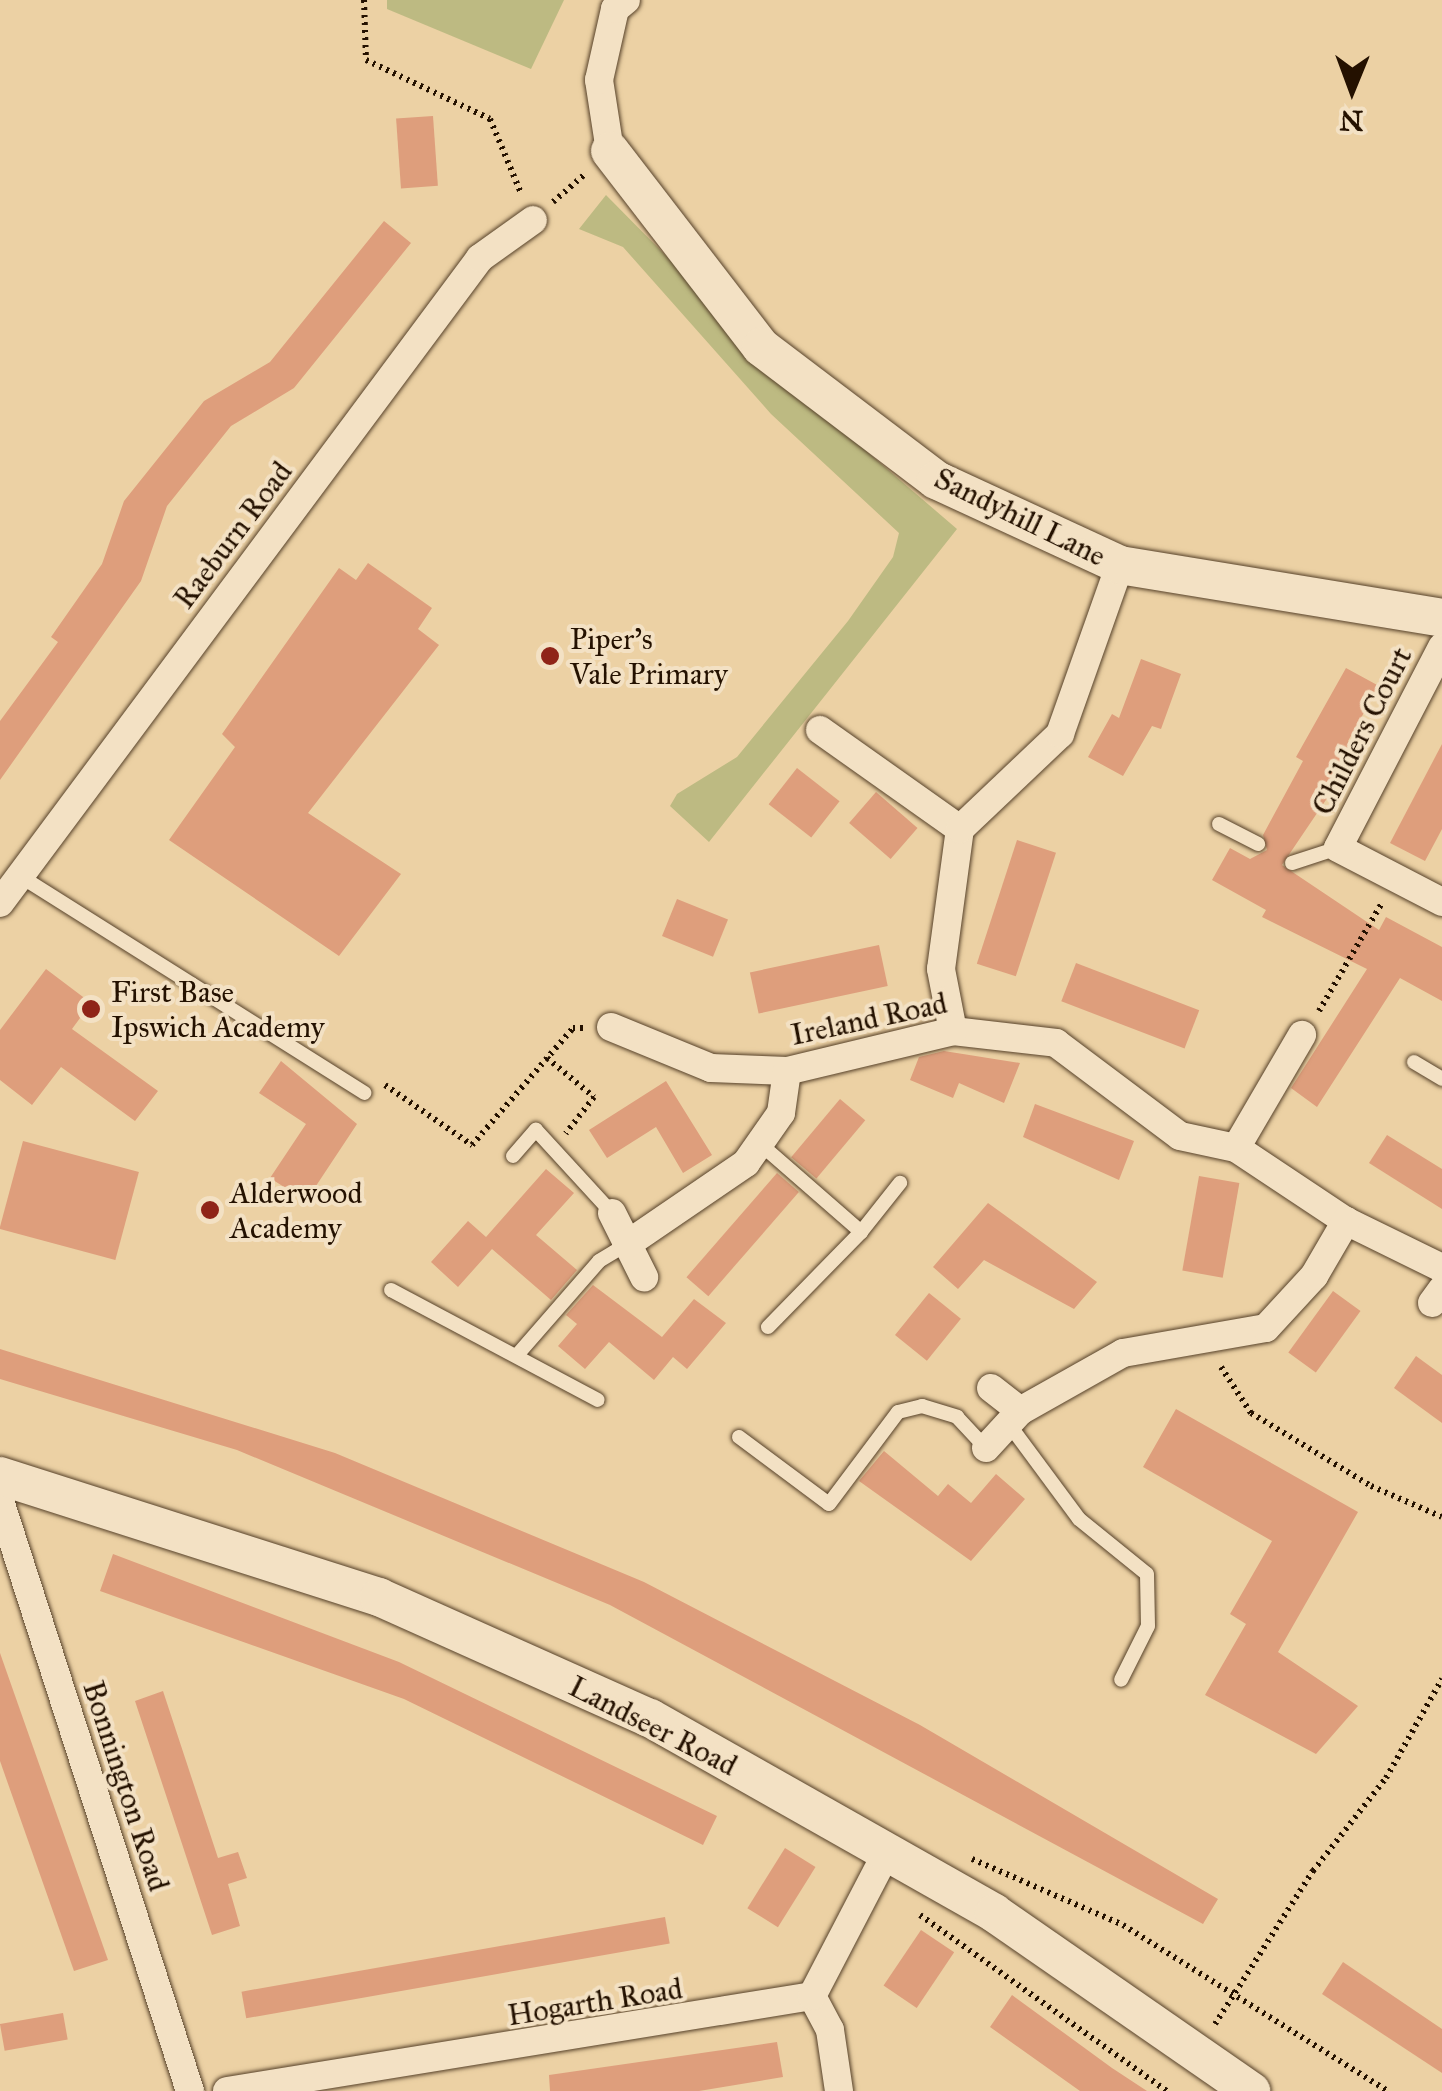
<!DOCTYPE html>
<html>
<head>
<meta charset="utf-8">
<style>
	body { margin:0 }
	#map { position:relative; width:1442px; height:2091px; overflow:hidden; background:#ecd1a4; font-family:"IM FELL Great Primer",serif }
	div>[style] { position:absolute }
	.green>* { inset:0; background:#bdba82 }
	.building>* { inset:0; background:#de9e7c; transform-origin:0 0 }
	.path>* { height:6px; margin-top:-3px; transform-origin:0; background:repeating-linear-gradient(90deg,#241100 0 2.5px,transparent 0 7.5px) }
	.roads { filter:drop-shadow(0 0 2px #564129) drop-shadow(0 0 2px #564129) }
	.lane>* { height:14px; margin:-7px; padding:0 7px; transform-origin:7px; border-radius:7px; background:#f3e1c4 }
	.street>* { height:28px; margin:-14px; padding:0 14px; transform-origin:14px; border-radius:14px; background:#f3e1c4 }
	.secondary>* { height:38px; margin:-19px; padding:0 19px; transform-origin:19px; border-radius:19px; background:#f3e1c4 }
	.dots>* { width:28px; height:28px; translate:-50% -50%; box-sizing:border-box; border:5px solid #f3e1c4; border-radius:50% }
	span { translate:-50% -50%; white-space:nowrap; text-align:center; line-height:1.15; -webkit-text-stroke:8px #f3e1c4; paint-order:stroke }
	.street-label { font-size:30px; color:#241100 }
	.poi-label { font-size:30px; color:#241100 }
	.left { translate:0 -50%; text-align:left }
	.north { position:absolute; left:1302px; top:40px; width:100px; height:100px; -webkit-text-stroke:8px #f3e1c4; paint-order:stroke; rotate:181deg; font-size:28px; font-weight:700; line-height:40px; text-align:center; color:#241100 }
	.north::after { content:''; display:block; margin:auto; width:35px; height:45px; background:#241100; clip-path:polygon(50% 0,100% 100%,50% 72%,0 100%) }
</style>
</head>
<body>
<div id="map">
	<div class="green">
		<div style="clip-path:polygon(387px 0,564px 0,531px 69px,387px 9px)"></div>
		<div style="clip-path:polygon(606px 195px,816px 408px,957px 529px,709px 842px,670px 806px,677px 794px,737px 757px,848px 621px,893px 557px,899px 533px,771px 414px,623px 247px,579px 229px)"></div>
	</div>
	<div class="building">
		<div style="left:433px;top:116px;width:70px;height:37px;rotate:86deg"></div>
		<div style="clip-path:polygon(384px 221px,411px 243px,294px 388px,231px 426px,167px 506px,141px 581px,0 780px,0 721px,58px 642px,51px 637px,102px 564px,124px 501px,204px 401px,270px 362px)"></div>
		<div style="clip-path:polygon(368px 563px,432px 608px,418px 629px,439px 645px,308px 813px,401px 874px,339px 956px,169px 840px,235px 747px,222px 734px,339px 568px,356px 580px)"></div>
		<div style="clip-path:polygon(1141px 659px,1181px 674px,1161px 729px,1152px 726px,1123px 776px,1088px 757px,1112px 714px,1119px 718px)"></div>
		<div style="clip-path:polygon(1346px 668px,1379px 686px,1348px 741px,1361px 748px,1282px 865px,1379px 930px,1386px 917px,1442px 947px,1442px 1001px,1400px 978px,1317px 1107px,1291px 1088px,1367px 969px,1262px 917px,1266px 910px,1212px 880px,1230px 848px,1250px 859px,1267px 850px,1263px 835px,1303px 761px,1296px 757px)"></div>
		<div style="clip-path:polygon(1442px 744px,1442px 829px,1425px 861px,1390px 843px)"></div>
		<div style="left:797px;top:768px;width:54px;height:46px;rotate:38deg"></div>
		<div style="left:876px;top:792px;width:55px;height:41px;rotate:41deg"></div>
		<div style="left:1017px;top:840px;width:41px;height:130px;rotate:18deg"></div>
		<div style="left:677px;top:899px;width:55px;height:40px;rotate:22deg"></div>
		<div style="left:879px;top:945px;width:42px;height:132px;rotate:78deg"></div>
		<div style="left:1076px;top:963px;width:132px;height:41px;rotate:21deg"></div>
		<div style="clip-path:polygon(46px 969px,91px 1003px,72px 1029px,158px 1091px,135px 1121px,61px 1067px,32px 1105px,0 1080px,0 1030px)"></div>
		<div style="clip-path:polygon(944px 1051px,1020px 1063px,1004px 1103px,959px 1083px,953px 1098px,910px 1080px,919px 1057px)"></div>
		<div style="clip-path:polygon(281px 1061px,357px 1124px,306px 1201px,270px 1178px,306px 1124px,259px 1093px)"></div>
		<div style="clip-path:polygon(666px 1081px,712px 1155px,683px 1173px,656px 1127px,607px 1158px,589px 1130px)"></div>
		<div style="left:840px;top:1099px;width:33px;height:76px;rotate:40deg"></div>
		<div style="clip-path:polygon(1035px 1104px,1134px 1141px,1119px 1180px,1023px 1137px)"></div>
		<div style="clip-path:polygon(1387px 1135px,1442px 1169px,1442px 1209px,1369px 1163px)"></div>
		<div style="left:23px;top:1141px;width:120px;height:91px;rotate:15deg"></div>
		<div style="clip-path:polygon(546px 1169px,574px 1193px,536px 1235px,577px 1270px,551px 1300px,492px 1249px,458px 1287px,431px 1262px,468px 1221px,486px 1237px)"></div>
		<div style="left:777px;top:1173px;width:29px;height:138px;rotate:41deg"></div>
		<div style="left:1199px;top:1176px;width:41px;height:96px;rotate:10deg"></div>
		<div style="clip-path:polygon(988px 1203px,1097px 1282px,1074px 1309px,984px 1260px,958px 1289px,933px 1267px)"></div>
		<div style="clip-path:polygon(593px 1285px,662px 1337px,694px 1299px,726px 1323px,687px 1369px,673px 1357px,654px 1380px,609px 1342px,585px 1369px,558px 1346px,577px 1324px,566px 1315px)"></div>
		<div style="left:1333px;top:1291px;width:34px;height:76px;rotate:36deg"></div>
		<div style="left:929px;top:1293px;width:41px;height:54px;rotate:39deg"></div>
		<div style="clip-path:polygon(0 1349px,335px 1453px,644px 1582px,920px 1725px,1218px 1899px,1203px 1924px,610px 1605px,237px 1450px,0 1379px)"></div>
		<div style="clip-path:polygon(1416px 1356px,1442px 1375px,1442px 1423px,1394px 1388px)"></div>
		<div style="clip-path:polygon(1176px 1409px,1358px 1512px,1278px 1652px,1358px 1706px,1316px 1754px,1205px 1695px,1246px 1624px,1230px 1614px,1272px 1541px,1143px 1467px)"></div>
		<div style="clip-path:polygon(884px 1451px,938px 1496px,948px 1484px,971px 1503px,996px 1474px,1025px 1499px,971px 1561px,859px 1481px)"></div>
		<div style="clip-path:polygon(113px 1554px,399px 1662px,717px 1816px,703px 1845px,404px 1699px,100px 1591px)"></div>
		<div style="clip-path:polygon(0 1653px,108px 1960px,74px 1971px,0 1761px)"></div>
		<div style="clip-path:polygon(163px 1691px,218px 1858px,238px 1852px,247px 1878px,228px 1884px,240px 1926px,212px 1935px,135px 1701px)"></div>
		<div style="left:785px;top:1848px;width:36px;height:71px;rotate:32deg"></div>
		<div style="left:665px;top:1917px;width:27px;height:430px;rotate:80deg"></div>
		<div style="left:921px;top:1930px;width:40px;height:67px;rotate:34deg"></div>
		<div style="clip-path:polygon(1343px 1962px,1442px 2029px,1442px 2073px,1322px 1994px)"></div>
		<div style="clip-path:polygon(1012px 1995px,1112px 2068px,1147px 2091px,1080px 2091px,990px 2027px)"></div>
		<div style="left:63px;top:2013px;width:27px;height:64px;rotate:80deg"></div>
		<div style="clip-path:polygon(777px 2042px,783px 2077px,699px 2091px,550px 2091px,549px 2075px)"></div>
	</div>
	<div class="path">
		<div style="left:364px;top:0;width:60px;rotate:88.1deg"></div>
		<div style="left:366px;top:60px;width:137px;rotate:25.4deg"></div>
		<div style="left:490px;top:119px;width:80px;rotate:67.3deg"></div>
		<div style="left:553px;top:202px;width:43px;rotate:-41.2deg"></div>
		<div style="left:1319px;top:1011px;width:127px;rotate:-59.8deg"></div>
		<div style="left:547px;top:1058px;width:61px;rotate:39.7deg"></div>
		<div style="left:594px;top:1097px;width:46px;rotate:127.9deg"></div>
		<div style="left:385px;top:1085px;width:106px;rotate:34.6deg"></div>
		<div style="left:472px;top:1145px;width:155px;rotate:-49.2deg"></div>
		<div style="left:573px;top:1028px;width:13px"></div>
		<div style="left:1221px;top:1367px;width:55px;rotate:56.9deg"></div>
		<div style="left:1251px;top:1413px;width:140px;rotate:31.3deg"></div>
		<div style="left:1371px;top:1486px;width:77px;rotate:23.6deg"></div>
		<div style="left:972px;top:1859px;width:165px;rotate:23.6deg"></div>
		<div style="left:1123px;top:1925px;width:313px;rotate:32.1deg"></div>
		<div style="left:920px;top:1915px;width:303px;rotate:35.5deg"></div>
		<div style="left:1215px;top:2024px;width:182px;rotate:-57.4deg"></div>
		<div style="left:1313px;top:1871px;width:118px;rotate:-51.9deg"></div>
		<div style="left:1386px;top:1778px;width:114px;rotate:-60.5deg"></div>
	</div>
	<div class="roads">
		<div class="lane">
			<div style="left:1219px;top:824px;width:44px;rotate:27.1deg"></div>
			<div style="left:1292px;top:863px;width:48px;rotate:-18.1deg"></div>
			<div style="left:20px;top:876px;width:407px;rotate:32.2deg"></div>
			<div style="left:1414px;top:1062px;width:33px;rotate:31deg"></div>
			<div style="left:758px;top:1142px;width:137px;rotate:41.1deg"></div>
			<div style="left:861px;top:1232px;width:133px;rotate:134.4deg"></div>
			<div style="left:513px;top:1156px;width:35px;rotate:-49deg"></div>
			<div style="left:536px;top:1130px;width:113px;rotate:47.5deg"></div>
			<div style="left:861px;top:1232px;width:63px;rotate:-51.5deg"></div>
			<div style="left:391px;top:1290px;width:234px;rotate:28deg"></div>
			<div style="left:518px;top:1354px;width:123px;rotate:-48.9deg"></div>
			<div style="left:599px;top:1261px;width:31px;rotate:-31deg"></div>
			<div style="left:1008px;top:1423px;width:119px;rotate:53.5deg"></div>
			<div style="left:1079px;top:1519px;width:87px;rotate:39deg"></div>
			<div style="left:1147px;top:1574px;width:52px;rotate:88.9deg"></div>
			<div style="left:1148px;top:1626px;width:60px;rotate:116.6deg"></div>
			<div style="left:739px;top:1437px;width:112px;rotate:36.7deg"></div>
			<div style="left:829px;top:1504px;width:115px;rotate:-53.1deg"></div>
			<div style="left:898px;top:1412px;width:25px;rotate:-14deg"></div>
			<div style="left:922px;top:1406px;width:37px;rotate:17deg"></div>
			<div style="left:957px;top:1417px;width:42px;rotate:46.9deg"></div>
		</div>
		<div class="street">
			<div style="left:610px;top:151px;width:72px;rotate:-98.8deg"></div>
			<div style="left:599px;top:80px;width:73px;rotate:-77.3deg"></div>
			<div style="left:615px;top:9px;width:14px;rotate:-39deg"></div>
			<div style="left:1442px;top:647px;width:226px;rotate:117.4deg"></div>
			<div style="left:1338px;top:848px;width:117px;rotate:27.4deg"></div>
			<div style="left:820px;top:730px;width:171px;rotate:35.3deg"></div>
			<div style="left:0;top:903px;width:804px;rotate:-53.34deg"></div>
			<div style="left:480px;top:258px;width:65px;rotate:-35.6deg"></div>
			<div style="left:611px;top:1027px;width:108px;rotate:22.3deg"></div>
			<div style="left:711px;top:1068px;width:76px;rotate:2.3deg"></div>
			<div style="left:787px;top:1071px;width:171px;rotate:-13.5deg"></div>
			<div style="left:953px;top:1031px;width:104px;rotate:6.6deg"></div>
			<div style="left:1056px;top:1043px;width:155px;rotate:36.9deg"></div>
			<div style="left:1180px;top:1136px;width:57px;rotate:12.1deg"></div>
			<div style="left:1236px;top:1148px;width:132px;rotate:33.6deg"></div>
			<div style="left:1346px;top:1221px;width:107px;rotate:26.1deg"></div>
			<div style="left:953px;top:1031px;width:63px;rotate:-101deg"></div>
			<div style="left:941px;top:969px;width:141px;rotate:-82.3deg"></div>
			<div style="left:960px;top:829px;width:138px;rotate:-43.5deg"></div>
			<div style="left:1060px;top:734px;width:179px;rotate:-70.5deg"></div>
			<div style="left:1236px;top:1148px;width:131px;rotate:-59.7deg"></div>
			<div style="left:612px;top:1213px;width:72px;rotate:63.4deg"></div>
			<div style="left:626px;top:1245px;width:145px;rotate:-34.3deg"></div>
			<div style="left:746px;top:1163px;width:61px;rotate:-55deg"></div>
			<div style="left:781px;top:1113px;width:42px;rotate:-81.9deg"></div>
			<div style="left:1432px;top:1303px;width:17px;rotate:-54deg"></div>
			<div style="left:991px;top:1388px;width:37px;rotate:38deg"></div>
			<div style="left:986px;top:1448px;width:50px;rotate:-47.4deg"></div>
			<div style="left:1020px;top:1411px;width:118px;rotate:-29.4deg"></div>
			<div style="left:1123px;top:1353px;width:145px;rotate:-9.9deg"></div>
			<div style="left:1266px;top:1328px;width:71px;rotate:-47.3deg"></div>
			<div style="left:1314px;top:1276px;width:64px;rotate:-59.8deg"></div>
			<div style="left:0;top:1501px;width:620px;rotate:72.15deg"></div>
			<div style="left:812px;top:1996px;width:38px;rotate:62deg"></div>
			<div style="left:830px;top:2030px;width:62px;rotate:81.6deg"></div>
			<div style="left:227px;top:2091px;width:593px;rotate:-9.22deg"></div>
			<div style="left:812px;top:1996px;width:160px;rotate:-62.5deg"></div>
		</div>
		<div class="secondary">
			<div style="left:610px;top:151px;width:247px;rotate:52.4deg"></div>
			<div style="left:761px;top:347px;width:220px;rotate:37.2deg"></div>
			<div style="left:936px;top:480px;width:203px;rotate:24.8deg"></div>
			<div style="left:1120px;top:565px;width:326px;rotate:9.3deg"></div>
			<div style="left:0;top:1476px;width:398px;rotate:17.7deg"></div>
			<div style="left:379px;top:1597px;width:297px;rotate:24.1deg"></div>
			<div style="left:650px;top:1718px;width:395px;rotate:29.5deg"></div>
			<div style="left:994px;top:1913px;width:313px;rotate:34.7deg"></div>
		</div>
	</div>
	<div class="dots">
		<div style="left:550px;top:656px;background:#8f2418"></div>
		<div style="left:91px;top:1009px;background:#8f2418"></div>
		<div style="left:210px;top:1210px;background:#8f2418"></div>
	</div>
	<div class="street-label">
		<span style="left:1020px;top:517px;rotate:26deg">Sandyhill Lane</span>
		<span style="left:233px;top:535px;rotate:-53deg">Raeburn Road</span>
		<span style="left:1362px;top:731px;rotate:-63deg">Childers Court</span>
		<span style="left:869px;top:1019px;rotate:-12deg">Ireland Road</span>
		<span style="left:653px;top:1726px;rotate:27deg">Landseer Road</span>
		<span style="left:126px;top:1786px;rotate:72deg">Bonnington Road</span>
		<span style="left:595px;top:2002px;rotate:-9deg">Hogarth Road</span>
	</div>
	<div class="poi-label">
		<span class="left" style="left:570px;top:656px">Piper's<br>Vale Primary</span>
		<span class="left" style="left:111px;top:1009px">First Base<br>Ipswich Academy</span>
		<span class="left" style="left:230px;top:1210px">Alderwood<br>Academy</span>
	</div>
	<div class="north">N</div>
</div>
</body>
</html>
